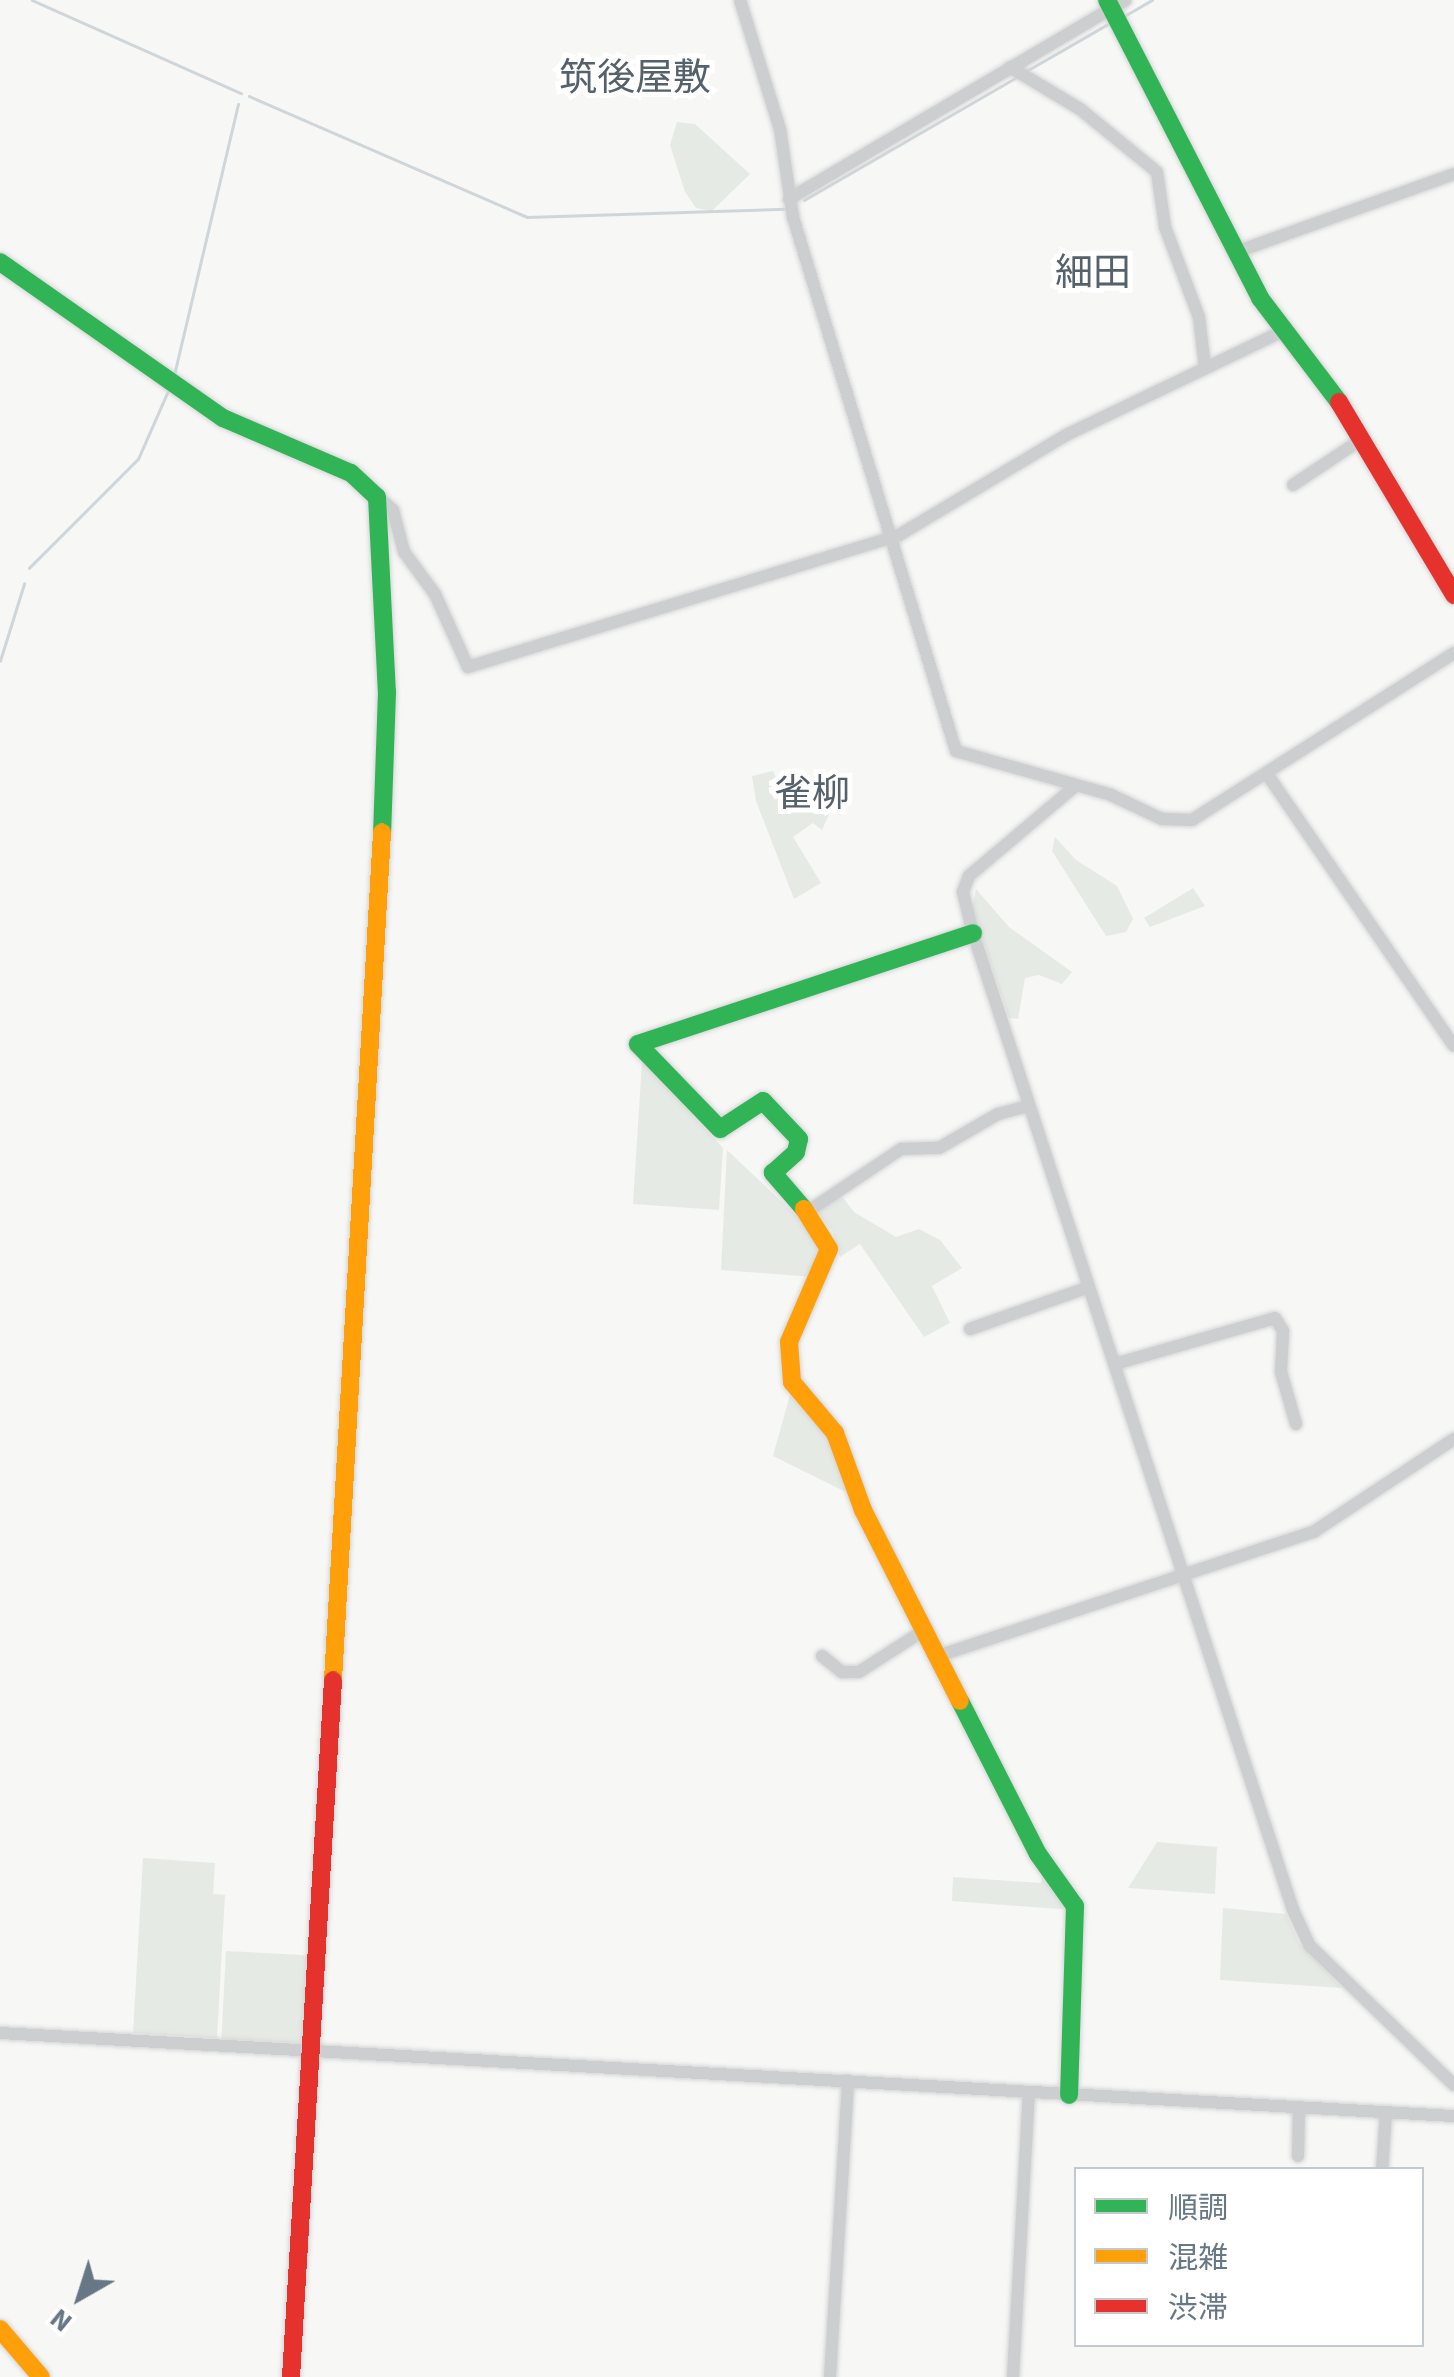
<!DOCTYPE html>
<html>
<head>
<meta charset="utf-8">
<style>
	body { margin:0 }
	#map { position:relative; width:1454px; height:2377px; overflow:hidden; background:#f7f7f6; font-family:"Source Sans 3","Noto Sans JP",sans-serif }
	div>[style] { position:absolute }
	.green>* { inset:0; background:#e6eae4; transform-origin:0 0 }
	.stream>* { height:2.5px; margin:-1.25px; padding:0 1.25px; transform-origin:1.25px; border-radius:1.25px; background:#cfd6d9 }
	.roads { filter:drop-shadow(0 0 2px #d4d5d5) drop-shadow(0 0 2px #d4d5d5) }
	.street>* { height:12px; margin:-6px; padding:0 6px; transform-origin:6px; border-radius:6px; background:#cccecf }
	.fast>* { height:18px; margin:-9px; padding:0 9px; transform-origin:9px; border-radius:9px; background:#30b455 }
	.slow>* { height:18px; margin:-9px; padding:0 9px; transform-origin:9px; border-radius:9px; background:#ff9f0a }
	.jam>* { height:18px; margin:-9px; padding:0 9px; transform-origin:9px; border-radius:9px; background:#e5322d }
	span { translate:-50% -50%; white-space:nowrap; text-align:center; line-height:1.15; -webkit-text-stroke:10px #fff; paint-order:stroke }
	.neighbourhood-label { font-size:38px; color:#55616b }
	.legend { position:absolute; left:1074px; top:2167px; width:350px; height:180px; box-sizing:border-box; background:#fff; border:2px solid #c2c9cf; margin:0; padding:12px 18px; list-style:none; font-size:30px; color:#677786 }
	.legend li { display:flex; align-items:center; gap:20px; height:50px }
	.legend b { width:50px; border:2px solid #c2c9cf }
	.north { position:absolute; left:30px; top:2247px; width:100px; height:100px; -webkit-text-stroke:8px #fff; paint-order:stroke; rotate:219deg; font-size:28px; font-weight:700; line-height:40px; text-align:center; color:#677786 }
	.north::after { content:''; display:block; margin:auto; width:35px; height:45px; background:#677786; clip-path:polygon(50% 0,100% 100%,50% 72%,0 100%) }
</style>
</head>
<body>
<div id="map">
	<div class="green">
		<div style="clip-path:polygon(677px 122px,695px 124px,750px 174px,712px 211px,696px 208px,685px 192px,670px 145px)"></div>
		<div style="clip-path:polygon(773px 771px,778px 782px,831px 810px,822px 830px,813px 823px,793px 837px,821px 883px,794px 899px,756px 801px,752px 776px)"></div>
		<div style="clip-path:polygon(1055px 837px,1076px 860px,1117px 886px,1133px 919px,1126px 932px,1106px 936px,1052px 851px)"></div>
		<div style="clip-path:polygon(1193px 888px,1205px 906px,1150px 927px,1144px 918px)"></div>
		<div style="clip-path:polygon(976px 889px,1009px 927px,1072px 972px,1062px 984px,1039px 975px,1025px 978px,1018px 1019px,1009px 1018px,972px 910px)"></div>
		<div style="clip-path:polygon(642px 1061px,723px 1148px,719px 1210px,633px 1204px)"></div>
		<div style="clip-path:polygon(727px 1150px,815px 1233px,820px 1245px,814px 1277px,721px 1270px)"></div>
		<div style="clip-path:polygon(841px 1195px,854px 1212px,896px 1237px,919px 1229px,940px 1240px,962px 1268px,932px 1286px,950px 1323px,924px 1337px,860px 1244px,840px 1257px,833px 1232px,816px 1211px)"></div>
		<div style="clip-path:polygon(791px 1391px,829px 1435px,852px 1495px,773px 1456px)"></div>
		<div style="clip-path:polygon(1157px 1842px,1217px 1847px,1215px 1894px,1128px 1888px)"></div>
		<div style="clip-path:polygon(143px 1858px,215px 1863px,213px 1894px,225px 1895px,217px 2038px,133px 2033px)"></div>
		<div style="clip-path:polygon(1043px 1872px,1072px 1910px,952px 1901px,953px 1877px,1041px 1883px)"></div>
		<div style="clip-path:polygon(1223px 1908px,1286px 1914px,1299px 1943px,1342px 1988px,1220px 1980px)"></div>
		<div style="left:226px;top:1951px;width:84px;height:88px;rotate:3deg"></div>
	</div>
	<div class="stream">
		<div style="left:32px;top:0;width:229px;rotate:24deg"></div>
		<div style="left:1126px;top:15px;width:30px;rotate:-30deg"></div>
		<div style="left:1028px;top:70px;width:92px;rotate:-29.9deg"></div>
		<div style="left:249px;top:96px;width:303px;rotate:23.5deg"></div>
		<div style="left:527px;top:217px;width:259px;rotate:-1.8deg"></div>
		<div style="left:804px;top:200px;width:246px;rotate:-30deg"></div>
		<div style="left:174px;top:375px;width:278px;rotate:-76.7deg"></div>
		<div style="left:29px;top:568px;width:154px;rotate:-45deg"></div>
		<div style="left:138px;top:459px;width:74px;rotate:-66.2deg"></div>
		<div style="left:0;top:661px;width:81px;rotate:-72.7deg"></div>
	</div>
	<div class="roads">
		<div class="street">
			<div style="left:740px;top:0;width:135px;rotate:72.8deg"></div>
			<div style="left:780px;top:129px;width:89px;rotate:81.6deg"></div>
			<div style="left:793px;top:217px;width:558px;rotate:73.03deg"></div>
			<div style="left:956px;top:751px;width:161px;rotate:15.8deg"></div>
			<div style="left:1111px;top:795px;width:56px;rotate:25.2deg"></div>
			<div style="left:1162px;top:819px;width:30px;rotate:2deg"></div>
			<div style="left:1192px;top:820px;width:311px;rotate:-32.5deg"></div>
			<div style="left:1010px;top:67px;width:82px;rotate:31deg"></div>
			<div style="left:1080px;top:109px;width:99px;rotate:39.3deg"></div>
			<div style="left:1157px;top:172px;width:56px;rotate:81.7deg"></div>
			<div style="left:1165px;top:227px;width:96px;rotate:69.3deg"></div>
			<div style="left:1199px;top:317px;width:51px;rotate:83.3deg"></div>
			<div style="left:789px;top:199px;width:391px;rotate:-30.6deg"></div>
			<div style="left:1239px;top:251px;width:228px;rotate:-19.7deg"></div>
			<div style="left:1293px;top:485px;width:83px;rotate:-33.7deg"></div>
			<div style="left:379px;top:498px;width:18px;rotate:41deg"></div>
			<div style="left:393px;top:510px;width:43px;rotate:75.3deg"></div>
			<div style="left:404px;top:552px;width:52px;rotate:53.6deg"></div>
			<div style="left:435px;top:594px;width:80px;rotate:65.7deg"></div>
			<div style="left:468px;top:667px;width:451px;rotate:-17deg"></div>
			<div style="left:899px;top:535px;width:195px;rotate:-30.9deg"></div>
			<div style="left:1066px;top:435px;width:241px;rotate:-25.6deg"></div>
			<div style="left:1269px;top:777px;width:326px;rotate:55.5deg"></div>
			<div style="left:1073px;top:788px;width:136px;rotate:139.8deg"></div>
			<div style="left:969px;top:876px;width:17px;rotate:111deg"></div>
			<div style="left:963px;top:892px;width:42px;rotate:76.3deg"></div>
			<div style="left:973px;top:933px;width:1028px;rotate:71.86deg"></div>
			<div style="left:1293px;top:1910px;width:40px;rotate:65deg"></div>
			<div style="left:1310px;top:1946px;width:200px;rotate:44deg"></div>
			<div style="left:807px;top:1212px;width:113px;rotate:-33.8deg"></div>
			<div style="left:901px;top:1149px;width:38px;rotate:-2deg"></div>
			<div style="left:939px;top:1148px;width:68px;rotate:-30deg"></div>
			<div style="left:998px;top:1114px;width:31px;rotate:-15deg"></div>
			<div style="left:970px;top:1329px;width:126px;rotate:-19.4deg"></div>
			<div style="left:1115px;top:1364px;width:166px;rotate:-16deg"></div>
			<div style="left:1275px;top:1318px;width:15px;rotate:58deg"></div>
			<div style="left:1283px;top:1331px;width:41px;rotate:92.8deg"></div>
			<div style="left:1281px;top:1372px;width:54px;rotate:73.9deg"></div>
			<div style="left:941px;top:1655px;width:394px;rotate:-18.3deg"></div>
			<div style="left:1315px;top:1531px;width:167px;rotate:-33.5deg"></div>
			<div style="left:822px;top:1656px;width:26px;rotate:39deg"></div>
			<div style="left:842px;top:1672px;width:17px"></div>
			<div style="left:859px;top:1672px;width:80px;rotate:-32.7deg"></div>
			<div style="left:0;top:2033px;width:1456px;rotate:3.27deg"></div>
			<div style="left:1298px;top:2156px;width:48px;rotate:-88.8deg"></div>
			<div style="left:1382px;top:2170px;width:57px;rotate:-86deg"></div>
			<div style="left:830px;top:2377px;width:297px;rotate:-86.5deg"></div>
			<div style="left:1013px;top:2377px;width:283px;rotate:-86.8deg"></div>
		</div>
		<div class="fast">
			<div style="left:1107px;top:0;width:335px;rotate:62.8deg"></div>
			<div style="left:1260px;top:298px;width:131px;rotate:52.8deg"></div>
			<div style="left:0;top:262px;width:272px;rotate:35deg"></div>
			<div style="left:223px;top:418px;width:139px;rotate:23.3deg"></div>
			<div style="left:351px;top:473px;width:35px;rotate:43deg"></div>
			<div style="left:377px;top:497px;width:195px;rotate:87.1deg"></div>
			<div style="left:387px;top:692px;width:140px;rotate:92deg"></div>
			<div style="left:804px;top:1209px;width:48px;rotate:-130.7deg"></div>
			<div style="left:773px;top:1173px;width:31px;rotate:-42deg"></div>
			<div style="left:796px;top:1152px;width:13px;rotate:-77deg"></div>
			<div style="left:799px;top:1139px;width:52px;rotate:-133.5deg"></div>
			<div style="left:763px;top:1101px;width:51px;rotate:146.9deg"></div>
			<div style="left:720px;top:1129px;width:118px;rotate:-134deg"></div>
			<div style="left:638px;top:1044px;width:353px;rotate:-18.3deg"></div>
			<div style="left:960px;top:1701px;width:172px;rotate:63deg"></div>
			<div style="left:1038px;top:1854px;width:64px;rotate:54.6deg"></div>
			<div style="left:1075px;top:1906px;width:189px;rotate:91.8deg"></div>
		</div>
		<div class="slow">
			<div style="left:804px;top:1209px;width:47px;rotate:58deg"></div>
			<div style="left:829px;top:1249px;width:101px;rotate:113.3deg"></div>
			<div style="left:789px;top:1342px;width:40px;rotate:85.7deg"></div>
			<div style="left:792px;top:1382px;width:67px;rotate:49.9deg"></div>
			<div style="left:835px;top:1433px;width:82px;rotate:70deg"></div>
			<div style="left:863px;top:1510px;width:214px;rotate:63.1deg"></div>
			<div style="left:333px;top:1680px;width:849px;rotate:-86.69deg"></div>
			<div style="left:0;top:2329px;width:63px;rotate:49.5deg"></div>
		</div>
		<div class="jam">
			<div style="left:1339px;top:402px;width:225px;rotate:59.2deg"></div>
			<div style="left:291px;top:2377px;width:698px;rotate:-86.55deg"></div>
		</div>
	</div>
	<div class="neighbourhood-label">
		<span style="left:635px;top:79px">筑後屋敷</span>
		<span style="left:1093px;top:274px">細田</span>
		<span style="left:812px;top:795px">雀柳</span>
	</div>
	<ul class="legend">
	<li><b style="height:12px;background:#30b455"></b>順調</li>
	<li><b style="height:12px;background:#ff9f0a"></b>混雑</li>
	<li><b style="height:12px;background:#e5322d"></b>渋滞</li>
	</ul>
	<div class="north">N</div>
</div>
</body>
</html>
